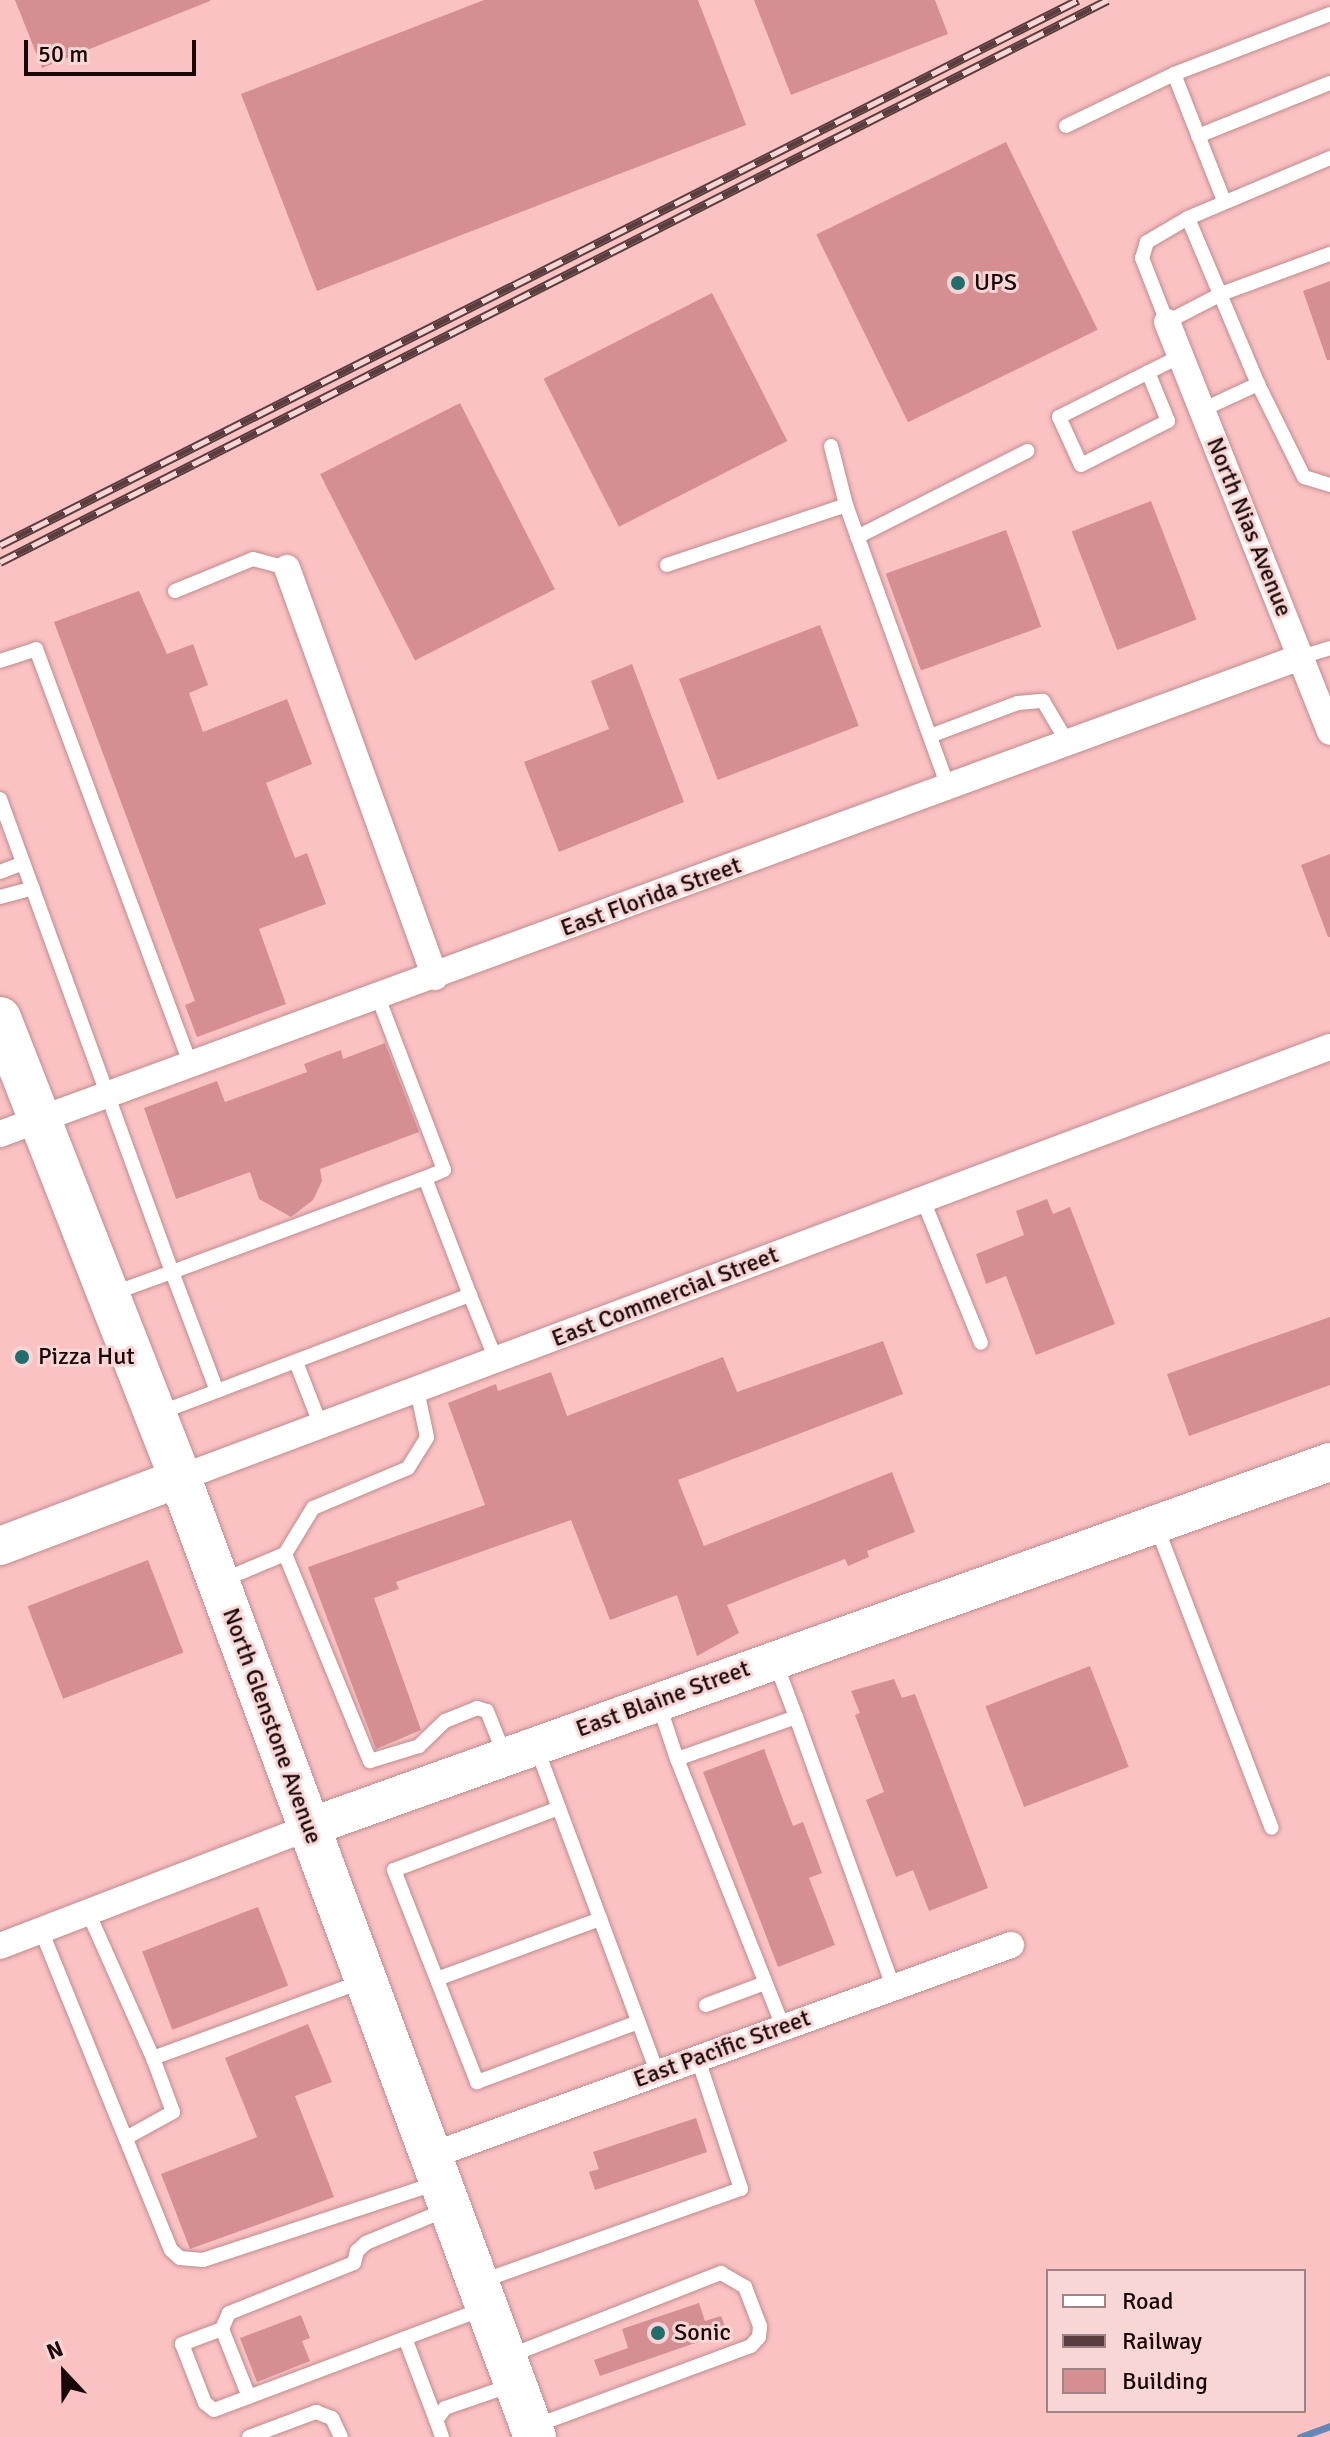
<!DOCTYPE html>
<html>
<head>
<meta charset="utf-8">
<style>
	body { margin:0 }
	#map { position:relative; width:1330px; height:2437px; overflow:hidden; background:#fbc2c3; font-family:Signika,sans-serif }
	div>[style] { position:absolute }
	.stream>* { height:7px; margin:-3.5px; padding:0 3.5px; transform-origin:3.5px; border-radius:3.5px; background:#6387b8 }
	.building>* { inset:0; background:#d58f92; transform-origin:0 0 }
	.roads { filter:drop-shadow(0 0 2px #c18b8d) drop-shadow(0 0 2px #c18b8d) }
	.lane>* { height:14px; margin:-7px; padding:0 7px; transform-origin:7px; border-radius:7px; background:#fff }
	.street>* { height:26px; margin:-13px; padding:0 13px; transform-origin:13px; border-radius:13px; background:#fff }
	.secondary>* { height:38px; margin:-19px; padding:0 19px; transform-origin:19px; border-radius:19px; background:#fff }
	.primary>* { height:42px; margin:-21px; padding:0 21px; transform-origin:21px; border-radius:21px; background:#fff }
	.rail>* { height:9px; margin-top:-4.5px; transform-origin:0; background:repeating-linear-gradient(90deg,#f9d6d6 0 18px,#5a3d3e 0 36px); box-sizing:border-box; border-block:2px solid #5a3d3e }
	.dots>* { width:22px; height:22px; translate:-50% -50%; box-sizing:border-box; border:4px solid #f9d6d6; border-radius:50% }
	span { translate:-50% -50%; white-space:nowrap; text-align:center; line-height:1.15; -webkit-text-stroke:6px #f9d6d6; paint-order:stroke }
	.poi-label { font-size:24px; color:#190708 }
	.left { translate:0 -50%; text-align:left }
	.street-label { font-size:24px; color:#190708 }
	.legend { position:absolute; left:1046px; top:2269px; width:260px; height:144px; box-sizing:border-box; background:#f9d6d6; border:2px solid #9f8384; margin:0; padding:10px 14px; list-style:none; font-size:24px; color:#190708 }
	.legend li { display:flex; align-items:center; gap:16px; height:40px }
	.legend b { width:40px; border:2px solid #9f8384 }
	.north { position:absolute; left:24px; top:2333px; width:80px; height:80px; -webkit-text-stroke:6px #f9d6d6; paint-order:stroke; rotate:338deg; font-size:22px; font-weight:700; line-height:32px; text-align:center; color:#190708 }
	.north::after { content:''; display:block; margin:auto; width:28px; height:36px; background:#190708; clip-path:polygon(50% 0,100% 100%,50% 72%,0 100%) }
	.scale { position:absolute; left:24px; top:40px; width:172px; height:36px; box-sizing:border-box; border:4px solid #190708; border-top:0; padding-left:10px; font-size:24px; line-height:28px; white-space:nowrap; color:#190708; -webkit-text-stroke:6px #f9d6d6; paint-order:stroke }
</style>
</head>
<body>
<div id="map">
	<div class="stream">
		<div style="left:1300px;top:2437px;width:32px;rotate:-20deg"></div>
	</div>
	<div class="building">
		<div style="clip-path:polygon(15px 0,210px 0,210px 1px,42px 68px)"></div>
		<div style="clip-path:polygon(484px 0,698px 0,746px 125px,317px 291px,241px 94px)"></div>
		<div style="clip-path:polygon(754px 0,935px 0,948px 34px,791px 95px)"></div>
		<div style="left:1006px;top:142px;width:209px;height:211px;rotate:64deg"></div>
		<div style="clip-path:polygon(1330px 281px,1330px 360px,1327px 360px,1303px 291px)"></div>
		<div style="left:712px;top:293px;width:166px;height:189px;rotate:63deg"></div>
		<div style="left:460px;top:403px;width:209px;height:157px;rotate:63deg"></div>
		<div style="left:1151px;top:501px;width:127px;height:85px;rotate:69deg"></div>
		<div style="left:1006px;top:530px;width:103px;height:128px;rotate:70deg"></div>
		<div style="clip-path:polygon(139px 591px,167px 654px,193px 644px,208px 685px,189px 693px,203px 732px,287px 699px,312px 764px,266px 783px,295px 858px,307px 853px,326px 904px,259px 929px,286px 1004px,197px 1037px,185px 1005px,195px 1001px,54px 622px)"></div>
		<div style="left:820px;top:625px;width:108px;height:151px;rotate:69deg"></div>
		<div style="clip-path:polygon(632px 664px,684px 802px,559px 852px,524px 762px,609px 729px,591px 681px)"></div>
		<div style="clip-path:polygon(1330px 854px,1330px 937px,1328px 937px,1301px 865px)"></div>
		<div style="clip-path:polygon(385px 1043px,419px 1132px,320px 1169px,322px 1181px,313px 1200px,291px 1217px,259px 1199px,250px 1172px,176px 1199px,144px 1108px,217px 1081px,225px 1102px,307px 1072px,304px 1064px,341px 1050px,343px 1059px)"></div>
		<div style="clip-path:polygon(1047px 1199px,1053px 1214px,1070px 1207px,1115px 1324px,1036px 1355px,1006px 1276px,986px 1284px,976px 1254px,1024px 1235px,1016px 1211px)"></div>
		<div style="clip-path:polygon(1330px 1317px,1330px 1385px,1189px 1436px,1167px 1374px)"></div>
		<div style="clip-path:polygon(883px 1341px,903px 1394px,678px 1480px,704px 1546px,892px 1472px,915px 1532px,867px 1551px,869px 1557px,848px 1566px,845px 1559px,727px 1605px,739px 1633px,697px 1656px,677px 1595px,610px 1620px,571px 1520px,396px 1582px,399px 1589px,374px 1598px,421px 1730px,376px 1749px,308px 1567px,485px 1505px,448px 1403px,496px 1384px,498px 1391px,551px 1372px,567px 1416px,723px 1357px,737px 1392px)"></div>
		<div style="left:148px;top:1560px;width:99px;height:129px;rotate:69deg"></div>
		<div style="left:1090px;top:1666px;width:108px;height:112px;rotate:69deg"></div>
		<div style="clip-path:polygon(894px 1679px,902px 1698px,915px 1694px,988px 1888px,929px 1911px,913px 1870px,896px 1877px,866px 1800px,884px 1792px,855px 1715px,860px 1713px,851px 1691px)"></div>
		<div style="clip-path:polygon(764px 1749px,793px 1826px,803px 1822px,822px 1873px,809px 1878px,835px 1945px,778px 1967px,703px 1772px)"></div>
		<div style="left:258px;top:1907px;width:84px;height:124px;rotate:69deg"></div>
		<div style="clip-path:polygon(308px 2024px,332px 2082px,295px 2096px,334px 2197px,190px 2249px,161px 2174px,257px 2137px,225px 2058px)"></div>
		<div style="clip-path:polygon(696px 2118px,707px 2152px,595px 2190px,589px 2172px,599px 2169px,593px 2152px)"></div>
		<div style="clip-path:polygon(699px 2303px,705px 2321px,721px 2316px,727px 2332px,600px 2376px,594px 2360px,628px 2348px,622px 2329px)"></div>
		<div style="clip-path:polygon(301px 2315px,310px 2338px,302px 2341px,310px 2361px,257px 2382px,240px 2338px)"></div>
	</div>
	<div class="roads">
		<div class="lane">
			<div style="left:1174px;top:74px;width:136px;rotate:68.5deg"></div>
			<div style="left:1066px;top:126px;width:120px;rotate:-25.7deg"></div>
			<div style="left:1174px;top:74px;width:167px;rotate:-21deg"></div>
			<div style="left:1198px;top:136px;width:142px;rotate:-21.9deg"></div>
			<div style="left:1188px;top:218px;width:48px;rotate:149.7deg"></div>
			<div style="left:1147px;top:242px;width:17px;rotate:107deg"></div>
			<div style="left:1142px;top:258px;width:69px;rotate:68.7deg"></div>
			<div style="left:1167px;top:322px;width:61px;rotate:-27.4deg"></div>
			<div style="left:1221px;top:294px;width:116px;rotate:-20.2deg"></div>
			<div style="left:1148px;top:372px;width:53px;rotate:67.8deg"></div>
			<div style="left:1168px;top:421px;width:97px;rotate:153.2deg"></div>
			<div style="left:1081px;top:465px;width:53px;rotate:-114.6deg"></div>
			<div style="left:1059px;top:417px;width:136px;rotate:-26.6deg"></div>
			<div style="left:1258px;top:384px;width:104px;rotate:63.7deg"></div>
			<div style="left:1304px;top:477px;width:27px;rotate:17deg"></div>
			<div style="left:1202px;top:410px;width:62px;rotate:-24.9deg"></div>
			<div style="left:1258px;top:384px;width:180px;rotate:-112.9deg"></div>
			<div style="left:1188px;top:218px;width:154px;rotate:-22.9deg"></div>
			<div style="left:831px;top:446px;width:61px;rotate:75.7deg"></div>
			<div style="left:846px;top:505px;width:302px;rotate:70.1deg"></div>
			<div style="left:857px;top:537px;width:191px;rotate:-26.8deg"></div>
			<div style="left:667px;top:565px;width:189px;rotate:-18.5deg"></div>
			<div style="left:175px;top:591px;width:84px;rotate:-22.3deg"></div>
			<div style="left:253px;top:559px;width:35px;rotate:15deg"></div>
			<div style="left:1301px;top:657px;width:30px;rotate:-17deg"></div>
			<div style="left:0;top:661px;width:38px;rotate:-18deg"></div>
			<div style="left:36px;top:649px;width:444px;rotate:69.6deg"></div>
			<div style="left:930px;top:736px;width:94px;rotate:-20.6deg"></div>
			<div style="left:1018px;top:703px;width:25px;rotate:-5deg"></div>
			<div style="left:1043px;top:701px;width:51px;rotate:59.4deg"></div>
			<div style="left:0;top:799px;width:503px;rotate:70.02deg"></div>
			<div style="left:172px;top:1272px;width:65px;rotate:160.2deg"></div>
			<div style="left:0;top:872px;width:25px;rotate:-21deg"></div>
			<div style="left:0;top:897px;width:34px;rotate:-15deg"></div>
			<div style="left:378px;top:997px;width:185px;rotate:69.1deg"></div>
			<div style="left:444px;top:1170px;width:21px;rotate:157deg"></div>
			<div style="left:425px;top:1178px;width:125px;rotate:69deg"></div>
			<div style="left:923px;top:1200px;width:154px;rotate:67.9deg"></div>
			<div style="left:296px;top:1362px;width:69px;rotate:68.7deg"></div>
			<div style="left:217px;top:1391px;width:271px;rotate:-20.8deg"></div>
			<div style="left:470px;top:1295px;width:70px;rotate:68.2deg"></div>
			<div style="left:159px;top:1413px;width:62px;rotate:-20.8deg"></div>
			<div style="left:217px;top:1391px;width:127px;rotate:-110.7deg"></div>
			<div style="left:172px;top:1272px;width:270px;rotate:-20.4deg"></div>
			<div style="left:1156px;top:1525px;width:324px;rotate:69.1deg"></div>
			<div style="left:285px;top:1554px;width:224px;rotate:67.7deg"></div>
			<div style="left:370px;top:1761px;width:51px;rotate:-17deg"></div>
			<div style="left:419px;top:1746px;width:36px;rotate:-44deg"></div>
			<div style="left:445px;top:1721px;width:35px;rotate:-22deg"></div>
			<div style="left:477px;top:1708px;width:10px;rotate:17deg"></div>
			<div style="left:487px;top:1711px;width:48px;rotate:68.2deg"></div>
			<div style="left:223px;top:1580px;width:67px;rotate:-22.8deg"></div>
			<div style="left:285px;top:1554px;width:54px;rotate:-58.7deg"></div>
			<div style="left:313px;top:1508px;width:103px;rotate:-22.8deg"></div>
			<div style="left:408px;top:1468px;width:36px;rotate:-58deg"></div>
			<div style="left:427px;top:1437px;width:48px;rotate:-102deg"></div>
			<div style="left:659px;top:1705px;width:57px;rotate:71.6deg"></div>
			<div style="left:677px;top:1759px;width:126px;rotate:-19.4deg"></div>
			<div style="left:796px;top:1717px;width:60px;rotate:-110.6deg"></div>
			<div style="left:796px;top:1717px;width:287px;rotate:70.2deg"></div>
			<div style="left:537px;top:1749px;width:345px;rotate:69.6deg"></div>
			<div style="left:677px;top:1759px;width:288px;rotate:68.4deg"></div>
			<div style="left:559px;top:1808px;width:176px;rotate:159.4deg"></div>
			<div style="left:394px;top:1870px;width:228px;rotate:68.6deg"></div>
			<div style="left:477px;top:2082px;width:172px;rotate:-20.4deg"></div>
			<div style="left:88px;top:1912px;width:160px;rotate:66deg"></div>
			<div style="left:153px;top:2058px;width:224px;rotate:-20.1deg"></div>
			<div style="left:41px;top:1930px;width:345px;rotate:67.9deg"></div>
			<div style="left:171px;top:2250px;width:12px;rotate:42deg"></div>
			<div style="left:180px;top:2258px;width:23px;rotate:5deg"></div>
			<div style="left:203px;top:2260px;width:246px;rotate:-18.2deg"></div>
			<div style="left:437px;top:1979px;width:174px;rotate:-20.2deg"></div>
			<div style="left:706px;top:2005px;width:63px;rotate:-20.4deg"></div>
			<div style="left:126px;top:2138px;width:54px;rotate:-29deg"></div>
			<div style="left:173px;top:2112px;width:58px;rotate:-110.3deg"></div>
			<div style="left:448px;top:2209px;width:89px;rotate:157.5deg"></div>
			<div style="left:366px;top:2243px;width:12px;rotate:138deg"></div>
			<div style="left:357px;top:2251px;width:12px;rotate:104deg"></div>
			<div style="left:354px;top:2263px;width:135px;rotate:158.2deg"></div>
			<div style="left:229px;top:2313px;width:17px;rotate:114deg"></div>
			<div style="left:222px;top:2329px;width:43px;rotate:159.4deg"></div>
			<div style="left:182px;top:2344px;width:63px;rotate:68.7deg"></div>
			<div style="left:205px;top:2403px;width:11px;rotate:38deg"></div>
			<div style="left:214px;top:2410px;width:287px;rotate:-20.6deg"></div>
			<div style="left:482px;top:2281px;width:275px;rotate:-19.6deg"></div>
			<div style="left:741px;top:2189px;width:137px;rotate:-108.3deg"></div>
			<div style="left:222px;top:2329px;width:73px;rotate:68.3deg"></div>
			<div style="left:405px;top:2338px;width:88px;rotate:69.3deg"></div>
			<div style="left:509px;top:2356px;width:228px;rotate:-21.4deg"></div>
			<div style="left:721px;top:2273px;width:28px;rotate:30deg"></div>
			<div style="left:745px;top:2287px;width:42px;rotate:69deg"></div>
			<div style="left:760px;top:2326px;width:11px;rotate:95deg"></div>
			<div style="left:759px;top:2337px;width:12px;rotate:132deg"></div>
			<div style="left:751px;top:2346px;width:230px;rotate:159.7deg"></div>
			<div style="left:249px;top:2437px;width:72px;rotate:-20.5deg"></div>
			<div style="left:316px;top:2412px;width:17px;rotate:21deg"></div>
			<div style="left:332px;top:2418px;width:21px;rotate:65deg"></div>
			<div style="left:442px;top:2437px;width:18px;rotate:-109deg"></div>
			<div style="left:436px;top:2420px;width:15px;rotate:-53deg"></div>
			<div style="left:445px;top:2408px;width:71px;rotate:-18.9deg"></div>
		</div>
		<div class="street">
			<div style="left:1167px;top:322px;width:441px;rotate:68.3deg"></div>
			<div style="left:287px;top:568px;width:435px;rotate:70.1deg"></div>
			<div style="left:0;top:1134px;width:1386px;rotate:-20.14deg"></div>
			<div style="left:180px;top:1478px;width:1228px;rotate:-20.55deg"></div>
			<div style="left:0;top:1946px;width:332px;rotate:-21deg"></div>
			<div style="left:433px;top:2155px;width:615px;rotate:-19.97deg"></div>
		</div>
		<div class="secondary">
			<div style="left:0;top:1546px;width:192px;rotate:-20.7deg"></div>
			<div style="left:310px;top:1827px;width:1083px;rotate:-19.69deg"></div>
		</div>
		<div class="primary">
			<div style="left:0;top:1018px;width:494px;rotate:68.6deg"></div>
			<div style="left:180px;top:1478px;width:1023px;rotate:69.69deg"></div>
		</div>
	</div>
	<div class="rail">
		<div style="left:0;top:545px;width:1208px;rotate:-26.82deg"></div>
		<div style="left:0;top:562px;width:1242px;rotate:-26.9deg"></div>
	</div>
	<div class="dots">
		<div style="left:958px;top:283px;background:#216d6e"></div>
		<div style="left:22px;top:1357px;background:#216d6e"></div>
		<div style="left:658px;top:2333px;background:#216d6e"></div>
	</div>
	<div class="poi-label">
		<span class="left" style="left:974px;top:283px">UPS</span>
		<span class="left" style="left:38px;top:1357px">Pizza Hut</span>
		<span class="left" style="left:674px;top:2333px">Sonic</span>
	</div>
	<div class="street-label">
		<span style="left:1249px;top:527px;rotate:68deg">North Nias Avenue</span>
		<span style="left:651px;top:897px;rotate:-20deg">East Florida Street</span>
		<span style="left:665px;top:1297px;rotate:-21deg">East Commercial Street</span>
		<span style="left:663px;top:1699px;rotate:-20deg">East Blaine Street</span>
		<span style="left:272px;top:1726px;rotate:70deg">North Glenstone Avenue</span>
		<span style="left:722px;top:2049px;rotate:-20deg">East Pacific Street</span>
	</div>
	<ul class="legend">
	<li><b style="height:10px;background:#fff"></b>Road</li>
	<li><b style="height:10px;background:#5a3d3e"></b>Railway</li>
	<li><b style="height:22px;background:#d58f92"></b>Building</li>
	</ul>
	<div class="north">N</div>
	<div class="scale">50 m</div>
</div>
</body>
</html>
